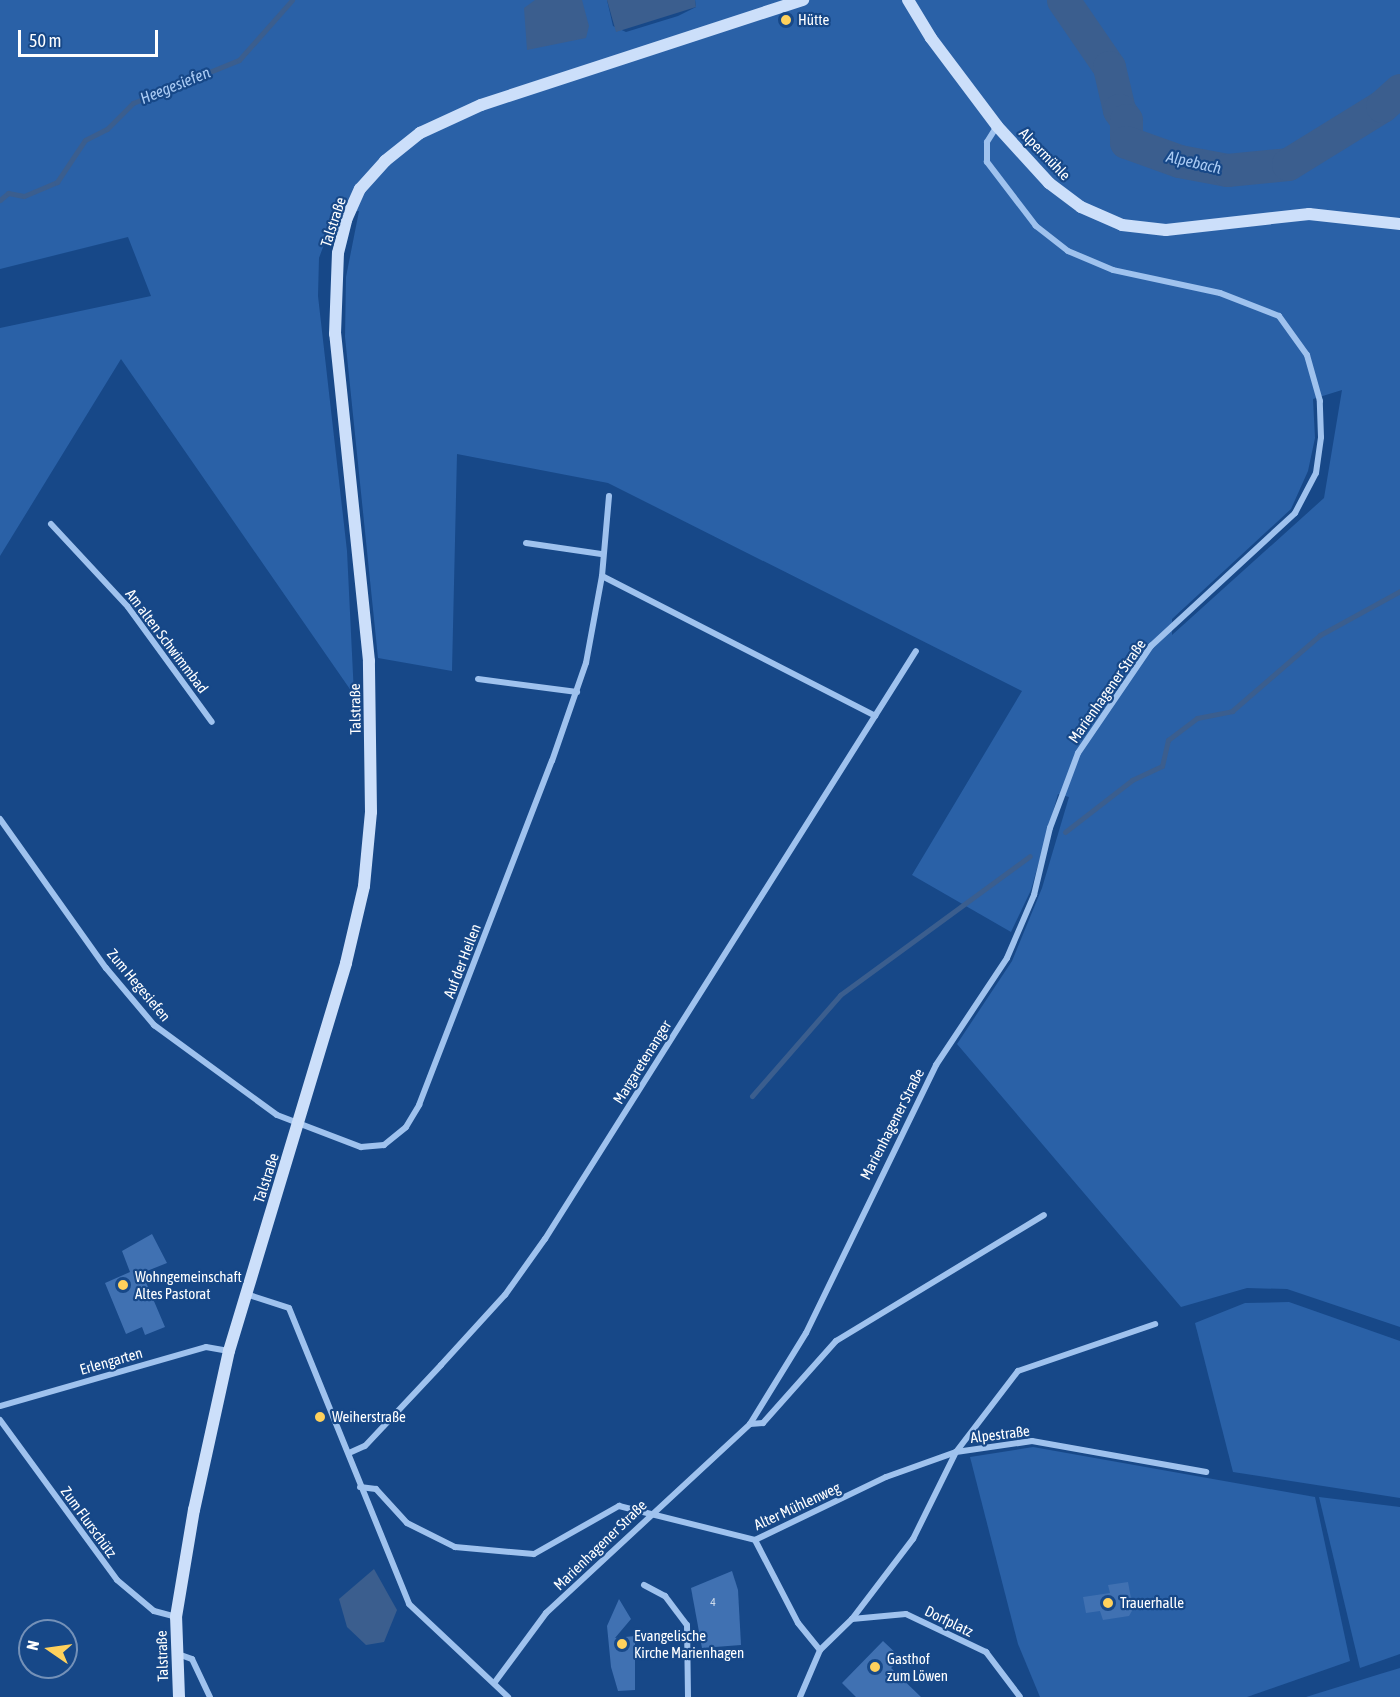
<!DOCTYPE html>
<html>
<head>
<meta charset="utf-8">
<style>
	body { margin:0 }
	#map { position:relative; width:1400px; height:1697px; overflow:hidden; background:#174888; font-family:"Asap Condensed",sans-serif }
	div>[style] { position:absolute }
	.green>* { inset:0; background:#2a61a7 }
	.water>* { inset:0; background:#3b5e8e }
	.stream>* { height:5px; margin:-2.5px; padding:0 2.5px; transform-origin:2.5px; border-radius:2.5px; background:#3b5e8e }
	.river>* { height:33px; margin:-16.5px; padding:0 16.5px; transform-origin:16.5px; border-radius:16.5px; background:#3b5e8e }
	.building>* { inset:0; background:#4071b2 }
	.minor>* { height:6px; margin:-3px; padding:0 3px; transform-origin:3px; border-radius:3px; background:#9fc2ee }
	.secondary>* { height:12px; margin:-6px; padding:0 6px; transform-origin:6px; border-radius:6px; background:#ccdffa }
	.dots>* { width:16px; height:16px; translate:-50% -50%; box-sizing:border-box; border:3px solid #174888; border-radius:50% }
	span { translate:-50% -50%; white-space:nowrap; text-align:center; line-height:1.15; -webkit-text-stroke:4.5px #174888; paint-order:stroke }
	.number-label { font-size:12px; color:#cfdcec }
	.number-label span { -webkit-text-stroke-width:0 }
	.poi-label { font-size:15px; color:#fff }
	.left { translate:0 -50%; text-align:left }
	.street-label { font-size:15px; color:#fff }
	.water-label { font-size:16px; color:#abccf5; font-style:italic }
	.north { position:absolute; left:18px; top:1619px; width:60px; height:60px; box-sizing:border-box; background:#174888; border:2px solid #7491b8; border-radius:50%; rotate:283deg; font-size:16px; font-weight:700; line-height:24px; text-align:center; color:#fff }
	.north::after { content:''; display:block; margin:auto; width:21px; height:27px; background:#ffd15c; clip-path:polygon(50% 0,100% 100%,50% 72%,0 100%) }
	.scale { position:absolute; left:18px; top:30px; width:140px; height:27px; box-sizing:border-box; border:3px solid #fff; border-top:0; padding-left:8px; font-size:18px; line-height:21px; white-space:nowrap; color:#fff; -webkit-text-stroke:4px #174888; paint-order:stroke }
</style>
</head>
<body>
<div id="map">
	<div class="green">
		<div style="clip-path:polygon(evenodd,0 0,607px 0,613px 26px,626px 32px,678px 16px,696px 7px,695px 0,1400px 0,1400px 1327px,1287px 1289px,1247px 1288px,1181px 1307px,957px 1044px,1012px 961px,1042px 888px,1069px 797px,1058px 794px,1031px 890px,1011px 932px,912px 875px,1022px 691px,608px 483px,457px 454px,452px 671px,378px 658px,345px 337px,346px 277px,359px 211px,336px 212px,319px 258px,318px 296px,347px 551px,354px 695px,121px 359px,0 556px,0 328px,151px 296px,128px 237px,0 269px,0 0,1342px 390px,1324px 498px,1172px 635px,1172px 619px,1291px 509px,1308px 471px,1315px 438px,1313px 399px,1342px 390px)"></div>
		<div style="clip-path:polygon(1289px 1302px,1400px 1341px,1400px 1498px,1233px 1472px,1195px 1323px,1245px 1303px)"></div>
		<div style="clip-path:polygon(1033px 1447px,1315px 1497px,1350px 1661px,1247px 1697px,1040px 1697px,1018px 1644px,970px 1457px)"></div>
		<div style="clip-path:polygon(1319px 1497px,1400px 1507px,1400px 1654px,1360px 1668px)"></div>
		<div style="clip-path:polygon(1400px 1668px,1400px 1697px,1306px 1697px,1380px 1674px)"></div>
	</div>
	<div class="water">
		<div style="clip-path:polygon(535px 0,582px 0,589px 26px,586px 38px,527px 50px,524px 8px)"></div>
		<div style="clip-path:polygon(607px 0,695px 0,696px 7px,616px 32px)"></div>
		<div style="clip-path:polygon(374px 1569px,397px 1610px,384px 1642px,366px 1645px,347px 1627px,339px 1599px)"></div>
	</div>
	<div class="stream">
		<div style="left:0;top:200px;width:11px;rotate:-41deg"></div>
		<div style="left:8px;top:193px;width:16px;rotate:11deg"></div>
		<div style="left:24px;top:196px;width:36px;rotate:-23deg"></div>
		<div style="left:57px;top:182px;width:50px;rotate:-56.3deg"></div>
		<div style="left:85px;top:140px;width:25px;rotate:-27deg"></div>
		<div style="left:107px;top:129px;width:37px;rotate:-45deg"></div>
		<div style="left:133px;top:103px;width:114px;rotate:-22.1deg"></div>
		<div style="left:239px;top:60px;width:80px;rotate:-48.5deg"></div>
		<div style="left:1065px;top:832px;width:85px;rotate:-37.8deg"></div>
		<div style="left:1132px;top:780px;width:33px;rotate:-25deg"></div>
		<div style="left:1162px;top:766px;width:27px;rotate:-77deg"></div>
		<div style="left:1168px;top:740px;width:36px;rotate:-37deg"></div>
		<div style="left:1197px;top:718px;width:36px;rotate:-11deg"></div>
		<div style="left:1232px;top:711px;width:116px;rotate:-40.8deg"></div>
		<div style="left:1320px;top:635px;width:91px;rotate:-28.8deg"></div>
		<div style="left:752px;top:1096px;width:134px;rotate:-48.9deg"></div>
		<div style="left:840px;top:995px;width:235px;rotate:-36.2deg"></div>
	</div>
	<div class="river">
		<div style="left:1063px;top:0;width:81px;rotate:55.5deg"></div>
		<div style="left:1109px;top:67px;width:44px;rotate:76.9deg"></div>
		<div style="left:1119px;top:110px;width:12px;rotate:55deg"></div>
		<div style="left:1126px;top:120px;width:22px;rotate:90deg"></div>
		<div style="left:1126px;top:142px;width:56px;rotate:19.7deg"></div>
		<div style="left:1179px;top:161px;width:49px;rotate:10.6deg"></div>
		<div style="left:1227px;top:170px;width:61px;rotate:-5.6deg"></div>
		<div style="left:1288px;top:164px;width:110px;rotate:-31.7deg"></div>
		<div style="left:1382px;top:106px;width:24px;rotate:-42deg"></div>
	</div>
	<div class="building">
		<div style="clip-path:polygon(152px 1234px,167px 1263px,142px 1273px,165px 1327px,145px 1335px,142px 1327px,126px 1334px,105px 1283px,130px 1272px,122px 1251px)"></div>
		<div style="clip-path:polygon(732px 1571px,738px 1590px,741px 1645px,702px 1648px,691px 1588px)"></div>
		<div style="clip-path:polygon(1128px 1582px,1133px 1609px,1129px 1616px,1103px 1620px,1100px 1611px,1086px 1613px,1083px 1597px,1110px 1593px,1108px 1585px)"></div>
		<div style="clip-path:polygon(619px 1599px,631px 1619px,615px 1638px,635px 1636px,635px 1690px,618px 1691px,611px 1667px,607px 1626px)"></div>
		<div style="clip-path:polygon(883px 1641px,901px 1658px,891px 1668px,921px 1697px,856px 1697px,842px 1683px)"></div>
	</div>
	<div class="minor">
		<div style="left:609px;top:496px;width:80px;rotate:95deg"></div>
		<div style="left:602px;top:576px;width:307px;rotate:27.1deg"></div>
		<div style="left:51px;top:524px;width:113px;rotate:47.1deg"></div>
		<div style="left:128px;top:607px;width:142px;rotate:53.9deg"></div>
		<div style="left:526px;top:543px;width:76px;rotate:8.3deg"></div>
		<div style="left:478px;top:679px;width:100px;rotate:7.5deg"></div>
		<div style="left:0;top:819px;width:183px;rotate:54.6deg"></div>
		<div style="left:106px;top:968px;width:75px;rotate:49.9deg"></div>
		<div style="left:154px;top:1025px;width:152px;rotate:36.2deg"></div>
		<div style="left:277px;top:1115px;width:90px;rotate:20.9deg"></div>
		<div style="left:361px;top:1147px;width:23px;rotate:-5deg"></div>
		<div style="left:384px;top:1145px;width:28px;rotate:-39deg"></div>
		<div style="left:406px;top:1127px;width:26px;rotate:-59deg"></div>
		<div style="left:419px;top:1105px;width:369px;rotate:-68.9deg"></div>
		<div style="left:552px;top:761px;width:104px;rotate:-70.9deg"></div>
		<div style="left:586px;top:663px;width:88px;rotate:-79.6deg"></div>
		<div style="left:246px;top:1294px;width:45px;rotate:18deg"></div>
		<div style="left:289px;top:1308px;width:319px;rotate:67.9deg"></div>
		<div style="left:409px;top:1604px;width:136px;rotate:43.2deg"></div>
		<div style="left:0;top:1406px;width:214px;rotate:-16deg"></div>
		<div style="left:206px;top:1347px;width:23px;rotate:10deg"></div>
		<div style="left:0;top:1420px;width:198px;rotate:53.8deg"></div>
		<div style="left:117px;top:1580px;width:48px;rotate:40deg"></div>
		<div style="left:154px;top:1611px;width:23px;rotate:15deg"></div>
		<div style="left:750px;top:1424px;width:13px;rotate:-4deg"></div>
		<div style="left:763px;top:1423px;width:110px;rotate:-48.3deg"></div>
		<div style="left:836px;top:1341px;width:243px;rotate:-31.2deg"></div>
		<div style="left:349px;top:1453px;width:17px;rotate:-24deg"></div>
		<div style="left:365px;top:1446px;width:111px;rotate:-46.8deg"></div>
		<div style="left:441px;top:1365px;width:95px;rotate:-47.6deg"></div>
		<div style="left:505px;top:1295px;width:69px;rotate:-54.5deg"></div>
		<div style="left:545px;top:1239px;width:695px;rotate:-57.75deg"></div>
		<div style="left:360px;top:1487px;width:16px;rotate:7deg"></div>
		<div style="left:376px;top:1489px;width:46px;rotate:47.6deg"></div>
		<div style="left:407px;top:1523px;width:54px;rotate:26.6deg"></div>
		<div style="left:455px;top:1547px;width:79px;rotate:5.1deg"></div>
		<div style="left:534px;top:1554px;width:98px;rotate:-29.5deg"></div>
		<div style="left:619px;top:1506px;width:140px;rotate:14deg"></div>
		<div style="left:755px;top:1540px;width:145px;rotate:-25.7deg"></div>
		<div style="left:886px;top:1477px;width:74px;rotate:-19.7deg"></div>
		<div style="left:956px;top:1452px;width:77px;rotate:-8.2deg"></div>
		<div style="left:1032px;top:1441px;width:177px;rotate:10.1deg"></div>
		<div style="left:755px;top:1540px;width:93px;rotate:62.6deg"></div>
		<div style="left:798px;top:1623px;width:35px;rotate:51deg"></div>
		<div style="left:644px;top:1585px;width:24px;rotate:28deg"></div>
		<div style="left:665px;top:1596px;width:36px;rotate:53deg"></div>
		<div style="left:687px;top:1625px;width:72px;rotate:89.2deg"></div>
		<div style="left:852px;top:1619px;width:54px;rotate:-5.3deg"></div>
		<div style="left:906px;top:1614px;width:89px;rotate:25.4deg"></div>
		<div style="left:986px;top:1652px;width:56px;rotate:52.9deg"></div>
		<div style="left:178px;top:1654px;width:15px;rotate:20deg"></div>
		<div style="left:192px;top:1659px;width:42px;rotate:64.7deg"></div>
		<div style="left:495px;top:1682px;width:86px;rotate:-53.5deg"></div>
		<div style="left:546px;top:1613px;width:278px;rotate:-42.8deg"></div>
		<div style="left:750px;top:1424px;width:107px;rotate:-58.4deg"></div>
		<div style="left:806px;top:1333px;width:298px;rotate:-64.1deg"></div>
		<div style="left:936px;top:1065px;width:128px;rotate:-56.4deg"></div>
		<div style="left:1007px;top:958px;width:69px;rotate:-66.8deg"></div>
		<div style="left:1034px;top:895px;width:69px;rotate:-76.6deg"></div>
		<div style="left:1050px;top:828px;width:80px;rotate:-69.5deg"></div>
		<div style="left:1078px;top:753px;width:130px;rotate:-55.7deg"></div>
		<div style="left:1151px;top:646px;width:196px;rotate:-42.7deg"></div>
		<div style="left:1295px;top:513px;width:45px;rotate:-62.3deg"></div>
		<div style="left:1316px;top:473px;width:36px;rotate:-82deg"></div>
		<div style="left:1321px;top:437px;width:36px;rotate:-92deg"></div>
		<div style="left:1320px;top:401px;width:48px;rotate:-105.8deg"></div>
		<div style="left:1307px;top:355px;width:48px;rotate:-125.7deg"></div>
		<div style="left:1279px;top:316px;width:63px;rotate:-158.7deg"></div>
		<div style="left:1220px;top:293px;width:109px;rotate:-167.9deg"></div>
		<div style="left:1113px;top:270px;width:49px;rotate:-157.1deg"></div>
		<div style="left:1068px;top:251px;width:41px;rotate:-142deg"></div>
		<div style="left:1036px;top:226px;width:81px;rotate:-127.4deg"></div>
		<div style="left:987px;top:162px;width:20px;rotate:-90deg"></div>
		<div style="left:987px;top:142px;width:19px;rotate:-58deg"></div>
		<div style="left:800px;top:1697px;width:51px;rotate:-66.9deg"></div>
		<div style="left:820px;top:1650px;width:45px;rotate:-44.1deg"></div>
		<div style="left:852px;top:1619px;width:101px;rotate:-52.7deg"></div>
		<div style="left:913px;top:1539px;width:97px;rotate:-63.7deg"></div>
		<div style="left:956px;top:1452px;width:102px;rotate:-52.6deg"></div>
		<div style="left:1018px;top:1371px;width:145px;rotate:-18.9deg"></div>
	</div>
	<div class="secondary">
		<div style="left:908px;top:0;width:44px;rotate:58.8deg"></div>
		<div style="left:931px;top:38px;width:110px;rotate:53.1deg"></div>
		<div style="left:997px;top:126px;width:77px;rotate:47.6deg"></div>
		<div style="left:1049px;top:183px;width:40px;rotate:37deg"></div>
		<div style="left:1081px;top:207px;width:45px;rotate:23.7deg"></div>
		<div style="left:1122px;top:225px;width:44px;rotate:6.5deg"></div>
		<div style="left:1166px;top:230px;width:144px;rotate:-6.4deg"></div>
		<div style="left:1309px;top:214px;width:92px;rotate:6.3deg"></div>
		<div style="left:179px;top:1697px;width:80px;rotate:-92.1deg"></div>
		<div style="left:176px;top:1617px;width:109px;rotate:-80.5deg"></div>
		<div style="left:194px;top:1510px;width:163px;rotate:-77.6deg"></div>
		<div style="left:229px;top:1351px;width:405px;rotate:-73.2deg"></div>
		<div style="left:346px;top:963px;width:79px;rotate:-76.8deg"></div>
		<div style="left:364px;top:886px;width:74px;rotate:-84.6deg"></div>
		<div style="left:371px;top:812px;width:151px;rotate:-90.8deg"></div>
		<div style="left:369px;top:661px;width:329px;rotate:-95.9deg"></div>
		<div style="left:335px;top:334px;width:81px;rotate:-87.9deg"></div>
		<div style="left:338px;top:253px;width:34px;rotate:-76deg"></div>
		<div style="left:346px;top:220px;width:34px;rotate:-66deg"></div>
		<div style="left:360px;top:189px;width:38px;rotate:-48deg"></div>
		<div style="left:385px;top:161px;width:45px;rotate:-38.7deg"></div>
		<div style="left:420px;top:133px;width:67px;rotate:-24.7deg"></div>
		<div style="left:481px;top:105px;width:339px;rotate:-18.1deg"></div>
	</div>
	<div class="dots">
		<div style="left:786px;top:20px;background:#ffd15c"></div>
		<div style="left:123px;top:1285px;background:#ffd15c"></div>
		<div style="left:320px;top:1417px;background:#ffd15c"></div>
		<div style="left:1108px;top:1603px;background:#ffd15c"></div>
		<div style="left:622px;top:1644px;background:#ffd15c"></div>
		<div style="left:875px;top:1667px;background:#ffd15c"></div>
	</div>
	<div class="number-label">
		<span style="left:713px;top:1603px">4</span>
	</div>
	<div class="poi-label">
		<span class="left" style="left:798px;top:20px">Hütte</span>
		<span class="left" style="left:135px;top:1285px">Wohngemeinschaft<br>Altes Pastorat</span>
		<span class="left" style="left:332px;top:1417px">Weiherstraße</span>
		<span class="left" style="left:1120px;top:1603px">Trauerhalle</span>
		<span class="left" style="left:634px;top:1644px">Evangelische<br>Kirche Marienhagen</span>
		<span class="left" style="left:887px;top:1667px">Gasthof<br>zum Löwen</span>
	</div>
	<div class="street-label">
		<span style="left:1045px;top:154px;rotate:46deg">Alpermühle</span>
		<span style="left:333px;top:222px;rotate:-72deg">Talstraße</span>
		<span style="left:167px;top:641px;rotate:53deg">Am alten Schwimmbad</span>
		<span style="left:1107px;top:691px;rotate:-55deg">Marienhagener Straße</span>
		<span style="left:355px;top:709px;rotate:-91deg">Talstraße</span>
		<span style="left:462px;top:961px;rotate:-69deg">Auf der Heilen</span>
		<span style="left:139px;top:985px;rotate:50deg">Zum Hegesiefen</span>
		<span style="left:642px;top:1062px;rotate:-58deg">Margaretenanger</span>
		<span style="left:892px;top:1124px;rotate:-63deg">Marienhagener Straße</span>
		<span style="left:266px;top:1178px;rotate:-72deg">Talstraße</span>
		<span style="left:111px;top:1361px;rotate:-16deg">Erlengarten</span>
		<span style="left:1000px;top:1434px;rotate:-7deg">Alpestraße</span>
		<span style="left:797px;top:1506px;rotate:-25deg">Alter Mühlenweg</span>
		<span style="left:89px;top:1522px;rotate:54deg">Zum Flurschütz</span>
		<span style="left:600px;top:1545px;rotate:-44deg">Marienhagener Straße</span>
		<span style="left:949px;top:1621px;rotate:26deg">Dorfplatz</span>
		<span style="left:162px;top:1656px;rotate:-92deg">Talstraße</span>
	</div>
	<div class="water-label">
		<span style="left:175px;top:85px;rotate:-22deg">Heegesiefen</span>
		<span style="left:1194px;top:162px;rotate:13deg">Alpebach</span>
	</div>
	<div class="north">N</div>
	<div class="scale">50 m</div>
</div>
</body>
</html>
